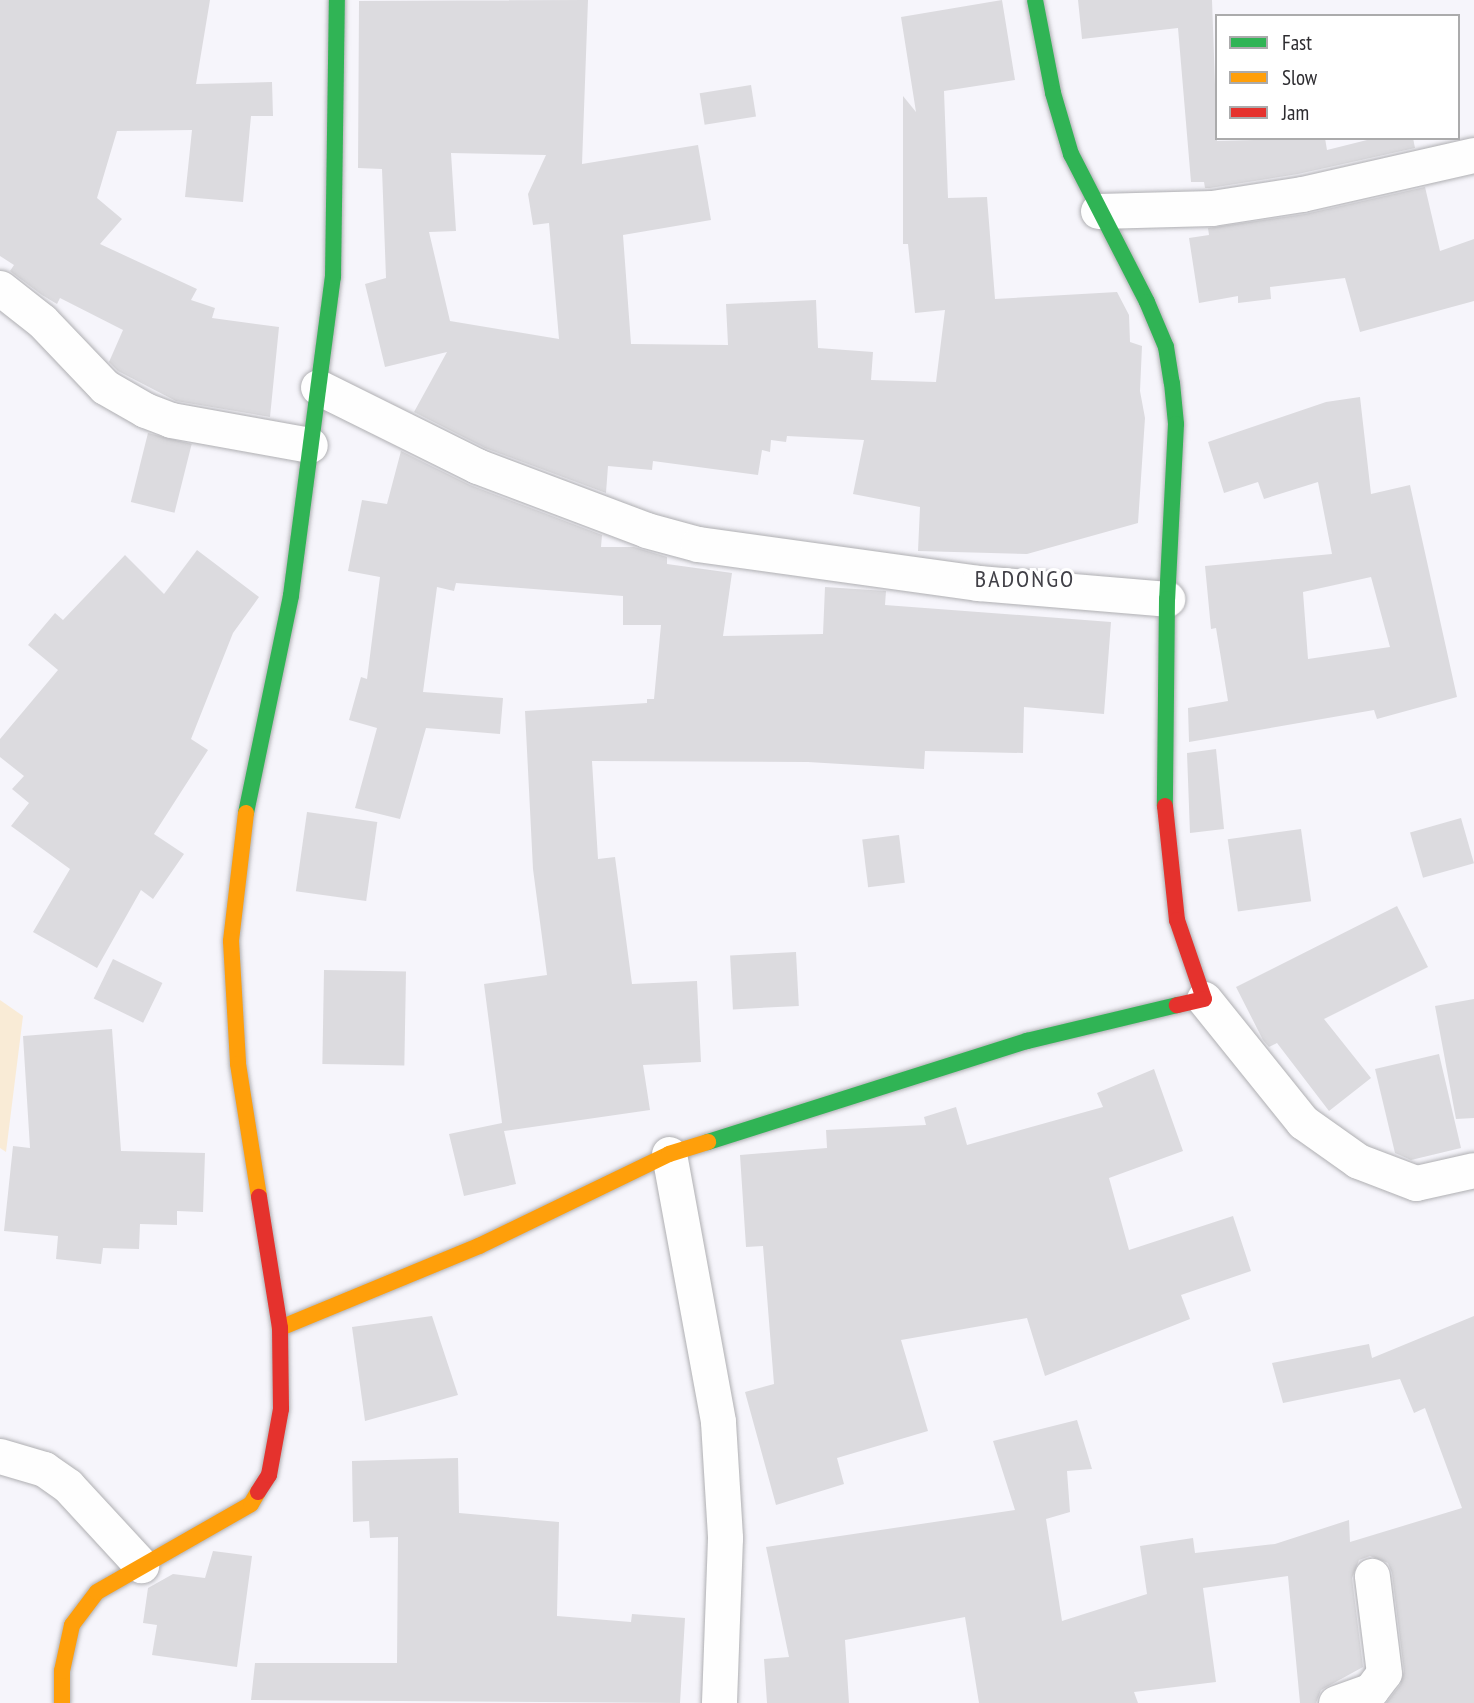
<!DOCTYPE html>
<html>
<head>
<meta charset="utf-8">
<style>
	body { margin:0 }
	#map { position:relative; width:1474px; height:1703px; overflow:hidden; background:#f6f5fb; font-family:"PT Sans Narrow",sans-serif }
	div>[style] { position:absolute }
	.green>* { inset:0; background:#f9ebd6 }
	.building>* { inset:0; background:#dcdbdf; transform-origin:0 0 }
	.roads { filter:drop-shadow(0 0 2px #afafb2) drop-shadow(0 0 2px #afafb2) }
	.street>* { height:35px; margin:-17.5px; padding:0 17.5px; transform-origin:17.5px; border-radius:17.5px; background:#fefefe }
	.fast>* { height:16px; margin:-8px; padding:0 8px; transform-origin:8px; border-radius:8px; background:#30b455 }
	.slow>* { height:16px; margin:-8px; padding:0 8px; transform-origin:8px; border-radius:8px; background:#ff9f0a }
	.jam>* { height:16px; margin:-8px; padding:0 8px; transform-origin:8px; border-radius:8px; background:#e5322d }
	span { translate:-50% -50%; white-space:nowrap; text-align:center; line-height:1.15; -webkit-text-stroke:6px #fff; paint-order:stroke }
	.quarter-label { font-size:24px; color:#414047; letter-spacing:2px }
	.legend { position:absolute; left:1215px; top:14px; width:245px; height:126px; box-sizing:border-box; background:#fff; border:2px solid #ababac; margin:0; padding:9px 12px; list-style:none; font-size:21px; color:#2d2c30 }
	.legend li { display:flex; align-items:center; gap:14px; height:35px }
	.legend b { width:35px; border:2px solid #ababac }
</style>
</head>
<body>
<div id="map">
	<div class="green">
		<div style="clip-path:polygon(0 1000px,23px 1016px,6px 1152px,0 1148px)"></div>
	</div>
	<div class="building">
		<div style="clip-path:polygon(0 0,210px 0,196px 84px,272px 82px,273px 116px,251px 116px,243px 202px,185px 197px,192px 130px,117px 131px,97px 198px,122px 219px,100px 244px,197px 289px,191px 300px,215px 308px,212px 318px,279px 327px,270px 417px,176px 401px,118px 371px,109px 362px,123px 330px,60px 298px,57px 304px,42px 295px,10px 271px,14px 265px,0 256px)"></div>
		<div style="clip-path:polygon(evenodd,588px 0,582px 164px,698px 145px,711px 220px,623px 235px,631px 344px,728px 345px,726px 304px,816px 300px,818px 348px,873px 352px,871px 380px,936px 382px,945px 310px,915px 313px,908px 244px,903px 244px,903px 96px,916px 112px,901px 17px,1002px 0,1015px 80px,944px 91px,948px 198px,987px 197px,995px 299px,1117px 292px,1129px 315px,1130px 342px,1142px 346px,1140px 391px,1145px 418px,1138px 523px,1027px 554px,918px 551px,920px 507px,853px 494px,864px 440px,787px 436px,786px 442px,771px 440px,770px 452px,762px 450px,758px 475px,653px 461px,652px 470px,608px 466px,606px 493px,485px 448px,414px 412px,447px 352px,385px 367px,365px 284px,386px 278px,382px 169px,358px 168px,359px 1px,588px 0,451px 153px,546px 155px,528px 194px,533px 225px,549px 223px,559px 339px,450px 321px,429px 232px,456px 231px,451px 153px)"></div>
		<div style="clip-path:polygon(1078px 0,1212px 0,1217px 141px,1325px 138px,1327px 150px,1375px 138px,1413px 138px,1415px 148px,1298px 174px,1210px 188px,1205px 188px,1204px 182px,1191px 182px,1178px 28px,1082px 39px)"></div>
		<div style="left:751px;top:85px;width:32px;height:52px;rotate:81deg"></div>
		<div style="clip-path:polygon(1425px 187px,1440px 251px,1474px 239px,1474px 301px,1360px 332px,1345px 278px,1270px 287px,1271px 299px,1238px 303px,1238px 296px,1199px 303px,1189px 238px,1209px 235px,1208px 228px,1305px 214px)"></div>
		<div style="clip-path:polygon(evenodd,1360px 397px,1371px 494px,1410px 485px,1457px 697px,1377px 719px,1374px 710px,1189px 742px,1188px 708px,1228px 701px,1216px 628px,1211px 629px,1205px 566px,1332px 554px,1318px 482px,1264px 499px,1258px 482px,1224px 493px,1208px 442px,1326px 402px,1360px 397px,1371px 577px,1390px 647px,1308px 659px,1303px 592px,1371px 577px)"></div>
		<div style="left:148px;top:433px;width:45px;height:71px;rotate:14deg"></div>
		<div style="clip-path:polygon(401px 451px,470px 485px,602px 535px,601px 547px,634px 547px,667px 557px,667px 564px,732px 573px,723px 636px,823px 634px,825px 587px,886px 591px,885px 605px,1111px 622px,1104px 714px,1024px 707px,1023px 753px,925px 751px,924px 769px,808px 762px,592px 761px,598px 859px,615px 857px,632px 984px,697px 981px,701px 1062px,643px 1065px,650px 1110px,504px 1131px,516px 1184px,464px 1196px,449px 1134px,502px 1123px,484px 984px,547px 975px,533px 869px,525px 711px,647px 703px,647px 699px,654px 699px,661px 625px,623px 625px,623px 596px,456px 583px,454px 591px,437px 587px,423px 692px,503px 698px,500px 734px,426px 728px,400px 819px,355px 808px,377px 728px,349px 720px,361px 677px,367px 679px,380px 577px,348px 571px,362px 500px,387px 504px)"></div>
		<div style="clip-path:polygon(197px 550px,259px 597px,233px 633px,191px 739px,208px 750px,154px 834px,184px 854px,153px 899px,141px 890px,97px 968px,33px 932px,70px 869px,11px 826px,29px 803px,12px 789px,24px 776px,0 757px,0 739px,58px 670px,28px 645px,55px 613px,63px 620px,125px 555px,164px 594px)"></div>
		<div style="clip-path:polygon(1216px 749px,1224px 829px,1190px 833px,1187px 753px)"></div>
		<div style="left:307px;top:812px;width:71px;height:80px;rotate:8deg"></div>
		<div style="left:1461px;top:818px;width:47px;height:53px;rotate:74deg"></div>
		<div style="left:1301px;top:829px;width:73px;height:74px;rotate:82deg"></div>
		<div style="left:899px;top:835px;width:48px;height:37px;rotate:83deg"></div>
		<div style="clip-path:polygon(1397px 906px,1428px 967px,1324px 1019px,1371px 1078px,1329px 1111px,1277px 1043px,1269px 1047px,1263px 1040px,1236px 987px)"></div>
		<div style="left:796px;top:952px;width:54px;height:66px;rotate:87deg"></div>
		<div style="left:113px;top:959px;width:55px;height:44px;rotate:26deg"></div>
		<div style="left:324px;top:970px;width:82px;height:94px;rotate:1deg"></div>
		<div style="clip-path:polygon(1474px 999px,1474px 1118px,1456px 1119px,1435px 1006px)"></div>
		<div style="clip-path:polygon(112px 1029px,121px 1151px,205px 1153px,203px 1212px,177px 1211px,177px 1225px,140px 1224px,139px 1249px,103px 1248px,101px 1264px,56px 1259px,58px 1236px,4px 1231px,13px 1146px,30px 1148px,23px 1036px)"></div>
		<div style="clip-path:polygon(1439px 1054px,1461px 1148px,1411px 1160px,1395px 1153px,1375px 1069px)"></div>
		<div style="clip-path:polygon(1154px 1069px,1183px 1151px,1109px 1178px,1129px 1250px,1233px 1216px,1251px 1271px,1181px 1295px,1190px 1319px,1045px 1376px,1027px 1318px,901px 1340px,928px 1431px,837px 1458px,844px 1484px,776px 1505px,745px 1392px,774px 1384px,763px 1246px,746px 1247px,740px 1155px,827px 1148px,826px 1130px,926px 1125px,924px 1117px,956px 1107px,967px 1145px,1103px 1107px,1097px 1093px)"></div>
		<div style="clip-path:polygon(432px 1316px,458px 1395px,365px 1421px,352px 1327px)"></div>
		<div style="clip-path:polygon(1474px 1316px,1474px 1703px,1386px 1703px,1400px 1685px,1404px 1671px,1392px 1573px,1388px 1563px,1370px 1556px,1359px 1560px,1352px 1578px,1363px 1667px,1321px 1690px,1316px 1703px,1300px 1703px,1288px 1576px,1203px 1588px,1216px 1682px,1134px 1692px,1138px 1703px,979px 1703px,965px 1617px,845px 1640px,849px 1703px,767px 1703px,764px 1659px,789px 1657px,766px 1547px,1015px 1510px,993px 1441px,1077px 1420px,1092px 1469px,1067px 1471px,1070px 1512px,1046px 1519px,1062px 1621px,1147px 1594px,1140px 1546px,1193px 1538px,1195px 1553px,1275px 1544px,1349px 1520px,1350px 1542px,1462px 1508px,1425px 1408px,1414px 1413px,1400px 1379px,1283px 1403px,1272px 1363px,1369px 1344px,1372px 1358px)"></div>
		<div style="clip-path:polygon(458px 1458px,459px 1513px,559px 1522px,557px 1616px,631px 1622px,632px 1614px,685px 1618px,680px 1703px,251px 1700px,255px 1663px,397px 1663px,398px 1537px,370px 1538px,369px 1521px,353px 1522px,352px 1461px)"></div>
		<div style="clip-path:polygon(213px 1551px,252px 1556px,237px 1667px,152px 1655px,157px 1625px,143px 1623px,148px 1588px,173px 1574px,205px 1578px)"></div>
	</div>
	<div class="roads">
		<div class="street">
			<div style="left:1098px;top:211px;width:114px;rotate:-1.5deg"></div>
			<div style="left:1212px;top:208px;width:91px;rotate:-8.8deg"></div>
			<div style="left:1302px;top:194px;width:176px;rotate:-12.8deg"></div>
			<div style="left:0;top:288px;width:53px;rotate:38.2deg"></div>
			<div style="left:42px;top:321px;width:91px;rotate:46.3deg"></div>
			<div style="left:105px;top:387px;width:46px;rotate:29.9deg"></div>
			<div style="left:145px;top:410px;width:28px;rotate:21deg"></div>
			<div style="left:171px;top:420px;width:141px;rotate:10.2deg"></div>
			<div style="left:318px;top:387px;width:178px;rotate:26.4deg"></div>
			<div style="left:477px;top:466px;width:181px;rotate:20.7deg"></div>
			<div style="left:646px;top:530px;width:54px;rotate:15.1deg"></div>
			<div style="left:698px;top:544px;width:283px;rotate:7.9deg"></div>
			<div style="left:978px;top:583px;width:190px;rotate:4.8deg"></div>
			<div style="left:1204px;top:999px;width:158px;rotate:51.2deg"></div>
			<div style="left:1303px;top:1122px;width:67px;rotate:35.3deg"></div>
			<div style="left:1358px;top:1161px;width:62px;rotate:20.8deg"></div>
			<div style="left:1416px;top:1183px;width:59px;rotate:-12.6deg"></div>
			<div style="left:669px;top:1154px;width:272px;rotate:79.6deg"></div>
			<div style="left:718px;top:1422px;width:116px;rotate:86.5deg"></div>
			<div style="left:725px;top:1538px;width:165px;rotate:92.1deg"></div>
			<div style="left:0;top:1456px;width:46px;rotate:16.5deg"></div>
			<div style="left:44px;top:1469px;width:29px;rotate:35deg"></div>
			<div style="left:68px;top:1486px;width:108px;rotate:47.3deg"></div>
			<div style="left:1336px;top:1703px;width:37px;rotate:-20deg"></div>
			<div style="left:1371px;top:1690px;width:21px;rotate:-53deg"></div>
			<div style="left:1384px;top:1673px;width:98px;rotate:-97.1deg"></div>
		</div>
		<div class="fast">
			<div style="left:1035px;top:0;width:95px;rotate:79deg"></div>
			<div style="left:1053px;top:93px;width:64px;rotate:73.6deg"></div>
			<div style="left:1071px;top:154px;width:166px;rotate:62.8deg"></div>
			<div style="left:1147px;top:302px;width:49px;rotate:67.1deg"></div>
			<div style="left:1166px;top:347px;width:36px;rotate:81deg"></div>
			<div style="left:1172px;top:383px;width:41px;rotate:84.4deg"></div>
			<div style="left:1176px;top:424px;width:175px;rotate:92.9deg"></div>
			<div style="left:1167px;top:599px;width:207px;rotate:90.6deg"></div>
			<div style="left:246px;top:813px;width:223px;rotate:-78.3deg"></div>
			<div style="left:291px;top:595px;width:321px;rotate:-82.5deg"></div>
			<div style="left:333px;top:277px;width:277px;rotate:-89.2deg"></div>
			<div style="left:708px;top:1142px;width:335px;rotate:-17.6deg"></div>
			<div style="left:1027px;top:1041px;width:154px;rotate:-13.5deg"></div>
		</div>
		<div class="slow">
			<div style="left:246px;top:813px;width:129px;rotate:96.7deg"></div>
			<div style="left:231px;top:941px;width:123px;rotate:86.7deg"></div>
			<div style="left:238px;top:1064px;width:135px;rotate:81deg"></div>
			<div style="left:280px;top:1328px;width:215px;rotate:-22.4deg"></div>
			<div style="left:479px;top:1246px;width:211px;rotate:-25.8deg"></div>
			<div style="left:669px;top:1154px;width:41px;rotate:-17.1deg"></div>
			<div style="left:62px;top:1703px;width:32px;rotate:-90deg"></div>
			<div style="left:62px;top:1671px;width:47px;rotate:-77.7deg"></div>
			<div style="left:72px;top:1625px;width:41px;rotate:-52.9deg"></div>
			<div style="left:97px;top:1592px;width:177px;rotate:-29.7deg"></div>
			<div style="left:251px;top:1504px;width:14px;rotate:-60deg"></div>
		</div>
		<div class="jam">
			<div style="left:1165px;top:806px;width:115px;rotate:84deg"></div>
			<div style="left:1177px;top:920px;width:83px;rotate:71.1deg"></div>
			<div style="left:1204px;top:999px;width:28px;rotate:167deg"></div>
			<div style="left:258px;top:1492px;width:20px;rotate:-57deg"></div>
			<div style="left:269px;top:1475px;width:67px;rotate:-79.7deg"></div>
			<div style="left:281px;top:1409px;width:81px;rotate:-90.7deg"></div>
			<div style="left:280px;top:1328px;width:133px;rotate:-99.1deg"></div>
		</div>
	</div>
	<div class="quarter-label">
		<span style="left:1025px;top:579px">BADONGO</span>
	</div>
	<ul class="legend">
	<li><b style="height:9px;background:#30b455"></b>Fast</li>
	<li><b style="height:9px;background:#ff9f0a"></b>Slow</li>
	<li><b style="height:9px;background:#e5322d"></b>Jam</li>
	</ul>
</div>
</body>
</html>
